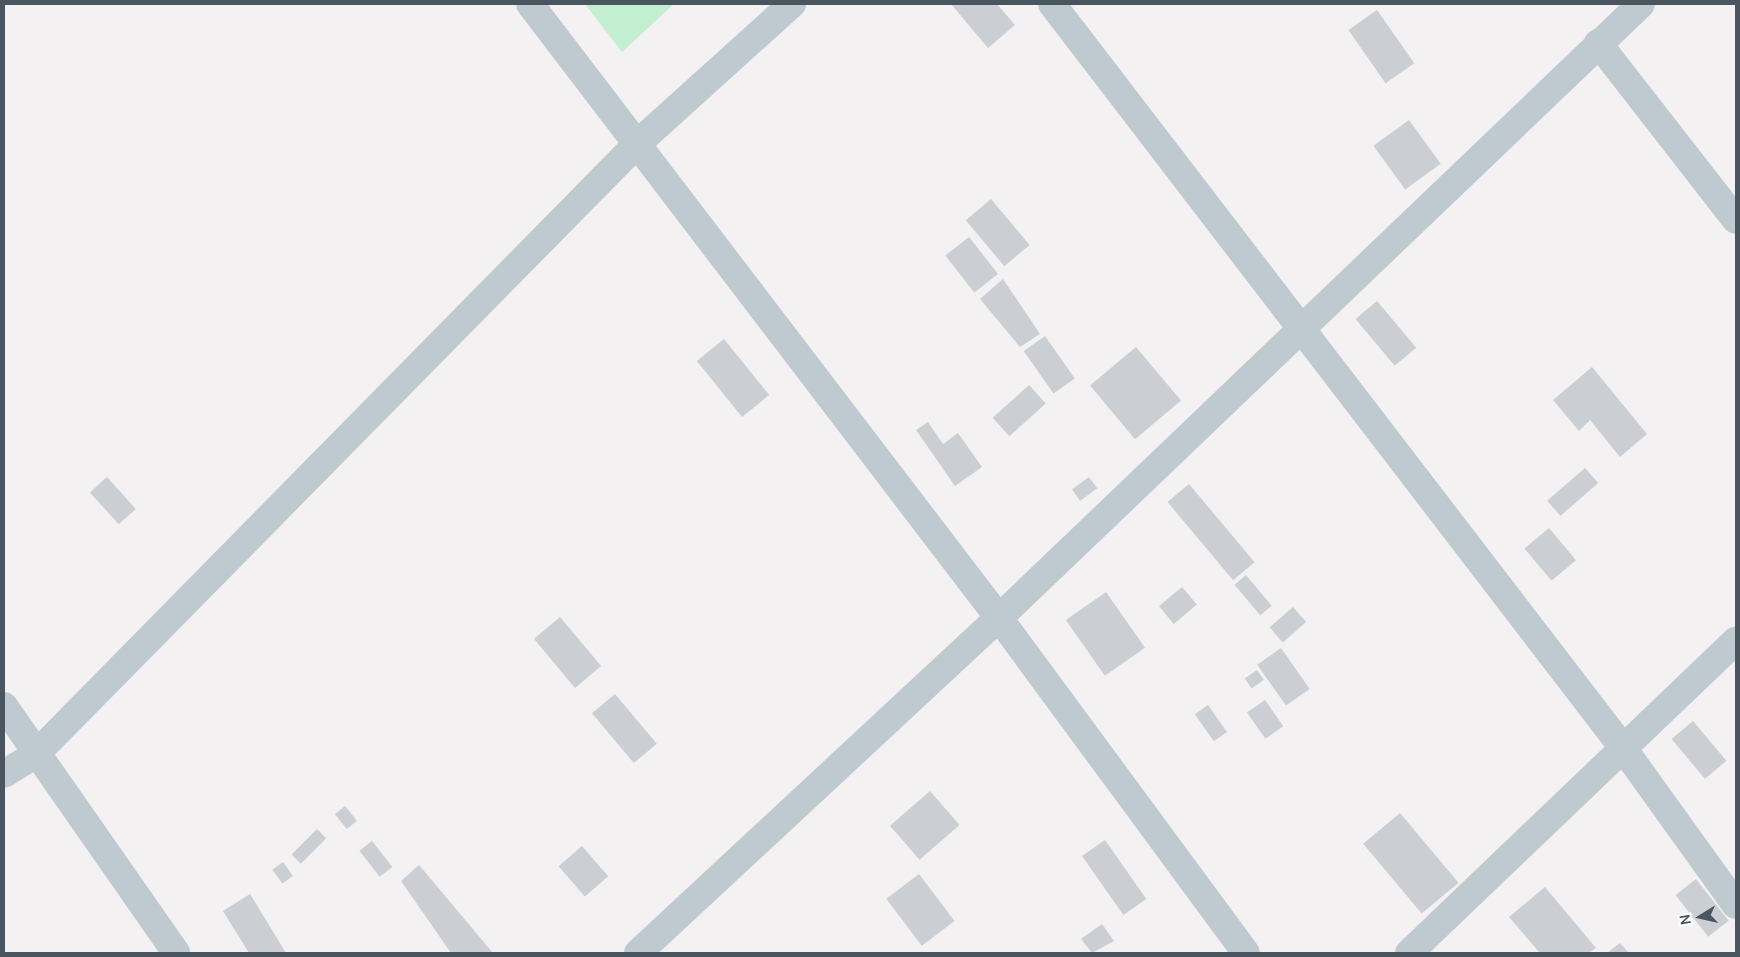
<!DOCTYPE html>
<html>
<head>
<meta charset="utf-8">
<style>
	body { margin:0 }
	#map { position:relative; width:1740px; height:957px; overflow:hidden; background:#f3f1f1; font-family:Manrope,sans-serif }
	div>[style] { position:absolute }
	.green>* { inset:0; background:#c1efd0 }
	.building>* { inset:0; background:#cbcfd3; transform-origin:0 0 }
	.minor>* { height:28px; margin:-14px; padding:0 14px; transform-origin:14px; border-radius:14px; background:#bfc9d0 }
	span { translate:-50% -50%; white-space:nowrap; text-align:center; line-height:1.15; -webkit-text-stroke:4px #fff; paint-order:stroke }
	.frame { position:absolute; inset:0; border:5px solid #49565f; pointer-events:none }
	.north { position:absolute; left:1675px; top:892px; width:50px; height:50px; -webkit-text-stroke:4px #fff; paint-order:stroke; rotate:260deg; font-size:14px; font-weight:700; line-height:20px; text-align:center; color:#49565f }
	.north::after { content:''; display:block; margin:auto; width:18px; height:22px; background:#49565f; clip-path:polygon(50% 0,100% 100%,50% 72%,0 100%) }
</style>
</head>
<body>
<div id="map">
	<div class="green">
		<div style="clip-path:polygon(585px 4px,674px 4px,622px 52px)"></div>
	</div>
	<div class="building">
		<div style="clip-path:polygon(951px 4px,997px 4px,1015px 25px,988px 48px)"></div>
		<div style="left:1377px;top:10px;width:65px;height:35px;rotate:55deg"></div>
		<div style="left:1409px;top:120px;width:54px;height:44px;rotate:54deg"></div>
		<div style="left:991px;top:199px;width:60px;height:33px;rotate:50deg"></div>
		<div style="left:969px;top:237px;width:47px;height:30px;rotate:52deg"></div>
		<div style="clip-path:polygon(1003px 279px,1040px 334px,1020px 347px,980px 299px)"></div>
		<div style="left:1377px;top:301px;width:61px;height:28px;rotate:50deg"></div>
		<div style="left:1045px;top:336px;width:52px;height:26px;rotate:55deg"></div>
		<div style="left:724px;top:339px;width:72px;height:35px;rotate:51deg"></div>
		<div style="left:1136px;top:347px;width:70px;height:60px;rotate:50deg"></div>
		<div style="clip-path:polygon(1592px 367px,1647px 434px,1620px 457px,1590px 420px,1579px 431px,1553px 400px)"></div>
		<div style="left:1029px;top:385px;width:25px;height:49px;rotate:48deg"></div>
		<div style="clip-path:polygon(928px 422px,943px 444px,958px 433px,982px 467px,955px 486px,916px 430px)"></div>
		<div style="left:1585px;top:468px;width:20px;height:50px;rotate:49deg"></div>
		<div style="left:107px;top:477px;width:43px;height:23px;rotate:48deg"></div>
		<div style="left:1089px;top:477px;width:14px;height:21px;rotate:54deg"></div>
		<div style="left:1189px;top:484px;width:102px;height:28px;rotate:50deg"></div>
		<div style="left:1549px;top:528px;width:42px;height:32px;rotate:50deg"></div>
		<div style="left:1246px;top:575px;width:40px;height:15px;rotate:50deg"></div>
		<div style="left:1182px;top:587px;width:23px;height:30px;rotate:50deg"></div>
		<div style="left:1106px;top:592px;width:68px;height:49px;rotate:55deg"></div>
		<div style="left:1293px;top:607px;width:20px;height:31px;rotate:49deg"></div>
		<div style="left:560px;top:617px;width:64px;height:34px;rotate:50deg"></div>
		<div style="left:1281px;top:648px;width:50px;height:29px;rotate:55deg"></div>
		<div style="left:1257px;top:670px;width:12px;height:15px;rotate:55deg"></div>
		<div style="left:615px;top:694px;width:65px;height:30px;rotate:50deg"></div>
		<div style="left:1265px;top:700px;width:32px;height:22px;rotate:55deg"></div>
		<div style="left:1208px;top:705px;width:33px;height:16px;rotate:55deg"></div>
		<div style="left:1693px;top:721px;width:52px;height:28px;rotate:50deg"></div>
		<div style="left:930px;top:791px;width:45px;height:53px;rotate:49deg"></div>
		<div style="left:345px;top:806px;width:19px;height:13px;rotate:51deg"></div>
		<div style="left:1400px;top:813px;width:91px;height:48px;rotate:50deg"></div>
		<div style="left:317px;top:829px;width:13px;height:36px;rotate:45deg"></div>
		<div style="left:1105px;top:840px;width:72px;height:28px;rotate:55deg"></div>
		<div style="left:372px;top:841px;width:33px;height:16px;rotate:52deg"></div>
		<div style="left:582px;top:846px;width:40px;height:31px;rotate:49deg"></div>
		<div style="left:283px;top:862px;width:17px;height:13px;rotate:54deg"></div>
		<div style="clip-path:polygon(419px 865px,493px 953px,451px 953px,401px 881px)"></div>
		<div style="left:919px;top:874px;width:59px;height:41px;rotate:53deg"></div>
		<div style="left:1696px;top:879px;width:53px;height:26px;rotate:52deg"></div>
		<div style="clip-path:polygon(1545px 887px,1596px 948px,1589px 953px,1540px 953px,1509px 917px)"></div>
		<div style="clip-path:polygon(250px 894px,286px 953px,249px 953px,223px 911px)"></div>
		<div style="clip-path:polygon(1102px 924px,1114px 941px,1092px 953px,1081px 939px)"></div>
		<div style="clip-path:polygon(1620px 943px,1629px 953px,1607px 953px)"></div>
	</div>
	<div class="minor">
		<div style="left:530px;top:4px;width:773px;rotate:52.63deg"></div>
		<div style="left:999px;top:618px;width:416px;rotate:53.6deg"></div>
		<div style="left:1052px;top:4px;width:938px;rotate:52.49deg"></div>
		<div style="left:1623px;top:748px;width:193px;rotate:54.3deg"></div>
		<div style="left:1598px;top:43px;width:224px;rotate:52.1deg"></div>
		<div style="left:4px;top:706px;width:301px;rotate:55.1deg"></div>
		<div style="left:4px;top:774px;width:39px;rotate:-32deg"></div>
		<div style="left:37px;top:753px;width:855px;rotate:-45.43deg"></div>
		<div style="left:637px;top:144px;width:209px;rotate:-42.1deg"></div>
		<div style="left:638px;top:953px;width:492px;rotate:-42.9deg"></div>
		<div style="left:999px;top:618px;width:888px;rotate:-43.72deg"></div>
		<div style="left:1409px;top:953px;width:452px;rotate:-43.7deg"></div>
	</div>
	<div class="frame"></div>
	<div class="north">N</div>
</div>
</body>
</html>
